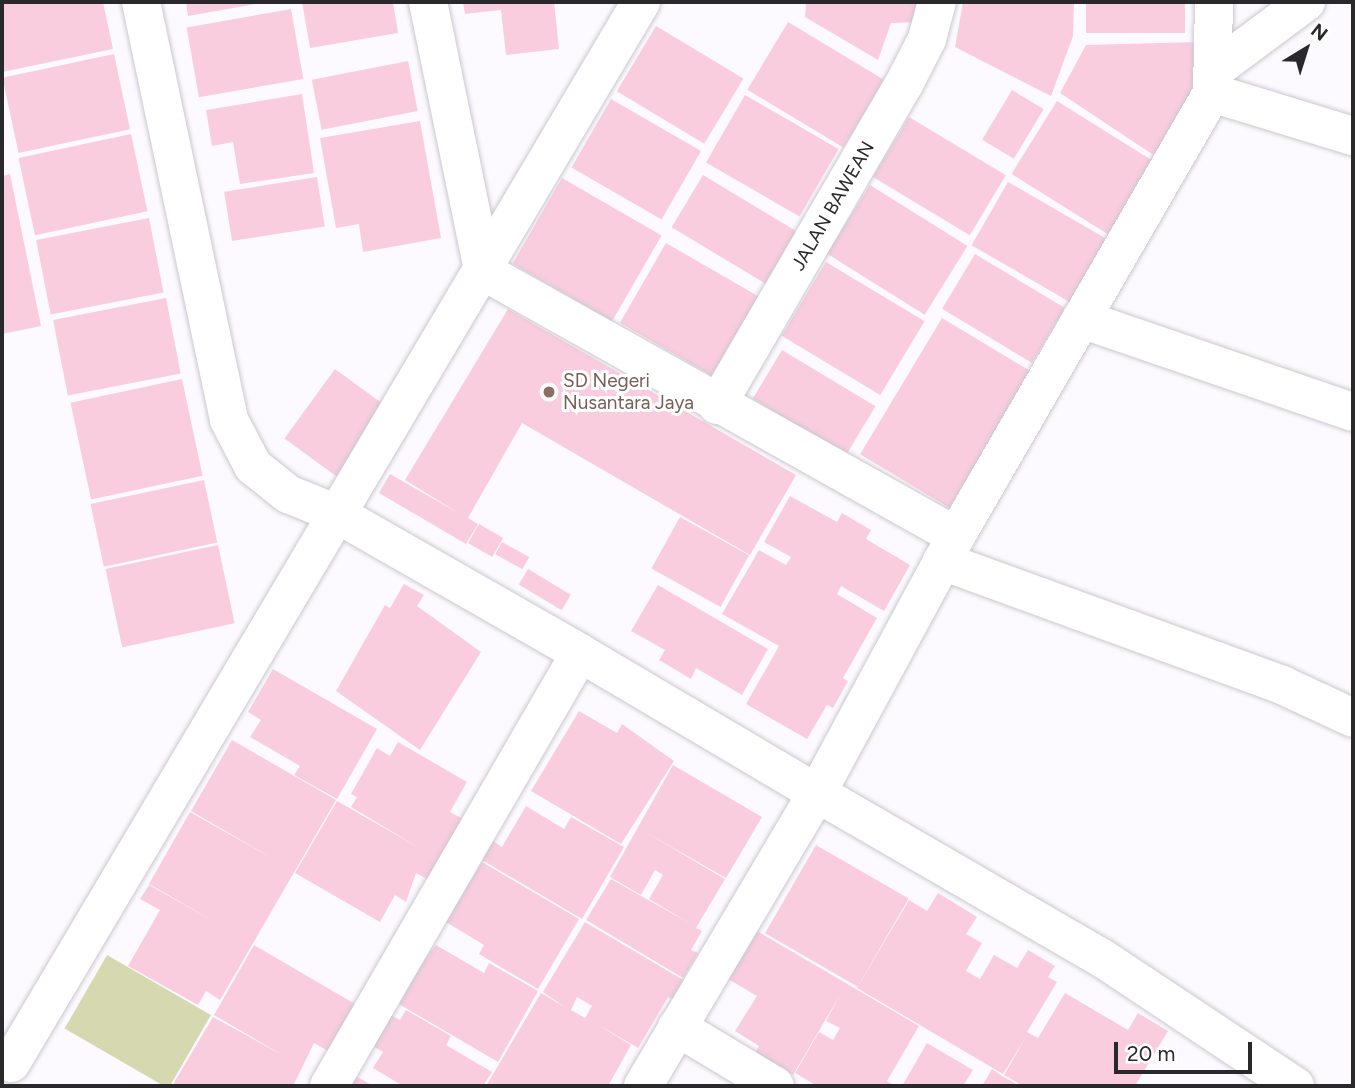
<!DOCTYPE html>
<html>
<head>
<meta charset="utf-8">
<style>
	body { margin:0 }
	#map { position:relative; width:1355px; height:1088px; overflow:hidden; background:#fcfaff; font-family:Figtree,sans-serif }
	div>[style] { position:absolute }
	.green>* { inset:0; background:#d6d9b0; transform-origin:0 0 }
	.building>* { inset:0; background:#f9cdde; transform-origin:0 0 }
	.roads { filter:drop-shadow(0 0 2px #cbc7cf) drop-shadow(0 0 2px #cbc7cf) }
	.minor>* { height:38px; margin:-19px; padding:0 19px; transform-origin:19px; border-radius:19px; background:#fff }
	.dots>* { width:19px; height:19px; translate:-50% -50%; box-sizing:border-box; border:4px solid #fff; border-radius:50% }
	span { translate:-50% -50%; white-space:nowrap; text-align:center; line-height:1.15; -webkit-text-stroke:6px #fff; paint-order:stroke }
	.street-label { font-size:19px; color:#29282b }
	.education-label { font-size:19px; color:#785e54 }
	.left { translate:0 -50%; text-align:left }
	.frame { position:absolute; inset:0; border:4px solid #29282b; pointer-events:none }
	.north { position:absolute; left:1271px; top:14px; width:70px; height:70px; -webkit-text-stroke:5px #fff; paint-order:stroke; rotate:38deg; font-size:19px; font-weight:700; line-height:28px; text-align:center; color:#29282b }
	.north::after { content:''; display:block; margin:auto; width:24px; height:32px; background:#29282b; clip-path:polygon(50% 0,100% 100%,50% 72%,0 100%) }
	.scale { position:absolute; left:1114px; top:1042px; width:138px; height:32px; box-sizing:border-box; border:4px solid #29282b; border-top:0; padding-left:9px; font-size:21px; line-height:24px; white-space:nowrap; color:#29282b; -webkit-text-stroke:5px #fff; paint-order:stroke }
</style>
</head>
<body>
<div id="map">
	<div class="green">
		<div style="left:107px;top:955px;width:120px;height:85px;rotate:30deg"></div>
	</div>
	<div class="building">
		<div style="clip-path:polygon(2px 2px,103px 2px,113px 49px,2px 72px)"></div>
		<div style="clip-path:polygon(186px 2px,261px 2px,261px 3px,188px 16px)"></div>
		<div style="clip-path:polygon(302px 2px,393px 2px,398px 33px,310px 48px)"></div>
		<div style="clip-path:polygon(463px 2px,554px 2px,559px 49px,506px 55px,501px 10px,465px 14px)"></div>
		<div style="clip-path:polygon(806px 2px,920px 2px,922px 22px,891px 23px,878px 60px,805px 17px)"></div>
		<div style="clip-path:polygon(963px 2px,1074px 2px,1073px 36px,1051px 96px,955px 47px)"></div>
		<div style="left:1086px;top:2px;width:99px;height:31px"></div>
		<div style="left:291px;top:9px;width:71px;height:106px;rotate:80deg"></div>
		<div style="left:788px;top:22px;width:112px;height:79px;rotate:31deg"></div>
		<div style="left:656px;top:26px;width:102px;height:76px;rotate:31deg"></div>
		<div style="clip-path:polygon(1199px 42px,1207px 79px,1158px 158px,1060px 93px,1086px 45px)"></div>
		<div style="left:114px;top:54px;width:77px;height:114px;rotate:78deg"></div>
		<div style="left:408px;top:61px;width:51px;height:98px;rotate:79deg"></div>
		<div style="left:1012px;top:90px;width:37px;height:58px;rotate:31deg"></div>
		<div style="clip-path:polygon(302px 94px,314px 173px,240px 184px,233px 142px,212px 146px,206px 110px)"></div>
		<div style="left:745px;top:95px;width:108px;height:78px;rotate:30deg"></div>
		<div style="left:611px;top:99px;width:104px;height:79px;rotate:30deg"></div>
		<div style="left:1057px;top:101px;width:118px;height:86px;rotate:32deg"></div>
		<div style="left:909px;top:117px;width:113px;height:70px;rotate:31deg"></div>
		<div style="clip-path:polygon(420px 121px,441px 238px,363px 252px,359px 224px,336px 228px,320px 138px)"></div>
		<div style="left:131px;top:134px;width:79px;height:115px;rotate:78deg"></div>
		<div style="clip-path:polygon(10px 174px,41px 326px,2px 334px,2px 176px)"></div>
		<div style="left:703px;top:175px;width:110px;height:61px;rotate:31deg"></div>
		<div style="left:317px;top:177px;width:50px;height:94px;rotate:81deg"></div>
		<div style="left:562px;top:178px;width:115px;height:99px;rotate:30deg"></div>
		<div style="left:1008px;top:182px;width:120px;height:73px;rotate:30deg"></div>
		<div style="left:870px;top:185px;width:115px;height:81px;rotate:32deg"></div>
		<div style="left:149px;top:218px;width:76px;height:115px;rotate:79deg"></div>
		<div style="left:666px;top:243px;width:109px;height:92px;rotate:30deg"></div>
		<div style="left:975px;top:254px;width:105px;height:64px;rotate:31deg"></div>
		<div style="left:826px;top:262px;width:115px;height:86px;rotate:31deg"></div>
		<div style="left:166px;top:298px;width:77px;height:115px;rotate:79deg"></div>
		<div style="clip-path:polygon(508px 309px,796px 475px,750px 555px,522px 423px,468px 518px,478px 524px,466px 544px,379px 493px,390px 474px,460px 514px,405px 480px)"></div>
		<div style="left:942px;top:318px;width:104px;height:159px;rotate:31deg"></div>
		<div style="left:782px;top:350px;width:109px;height:57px;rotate:31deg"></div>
		<div style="left:335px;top:369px;width:67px;height:86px;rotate:36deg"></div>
		<div style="left:182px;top:379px;width:99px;height:114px;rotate:78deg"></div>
		<div style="left:204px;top:480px;width:64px;height:116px;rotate:78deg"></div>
		<div style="clip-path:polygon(790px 496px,837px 522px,842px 513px,871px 530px,866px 539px,910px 565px,884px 611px,841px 586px,837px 594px,877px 618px,843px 678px,848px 681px,833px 708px,827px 705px,807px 739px,746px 704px,779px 646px,722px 614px,759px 550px,786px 565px,791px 557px,764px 542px)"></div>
		<div style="left:680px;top:517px;width:79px;height:59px;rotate:29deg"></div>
		<div style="left:479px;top:524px;width:28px;height:22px;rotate:30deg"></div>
		<div style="left:502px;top:542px;width:31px;height:14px;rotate:29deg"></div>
		<div style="left:218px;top:545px;width:80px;height:115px;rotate:78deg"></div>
		<div style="left:528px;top:569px;width:50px;height:18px;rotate:31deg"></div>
		<div style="clip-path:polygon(404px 584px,424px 595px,417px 606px,481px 652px,420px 750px,336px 691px,385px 605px,390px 608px)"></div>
		<div style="clip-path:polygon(658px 585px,768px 649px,742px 695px,696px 668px,691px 679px,659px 660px,665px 650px,631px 631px)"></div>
		<div style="clip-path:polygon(273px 669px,377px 729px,337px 799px,294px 775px,300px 766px,250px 737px,261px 720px,248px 712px)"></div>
		<div style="clip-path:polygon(579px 711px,617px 733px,622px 724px,674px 761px,621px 844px,531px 791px)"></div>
		<div style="clip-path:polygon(232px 740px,336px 800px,220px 1000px,206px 991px,198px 1005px,128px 966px,160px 910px,140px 899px,149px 885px,217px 923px,149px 884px,190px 812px,272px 858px,191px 811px)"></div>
		<div style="clip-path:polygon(398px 742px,467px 782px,450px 812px,463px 819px,427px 879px,416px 873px,406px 902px,395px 895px,380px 922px,295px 873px,337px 801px,418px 847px,351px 807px,357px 797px,351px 794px,377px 748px,390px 756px)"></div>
		<div style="clip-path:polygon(673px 765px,762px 817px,726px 878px,645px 832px,725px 879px,696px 928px,702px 931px,691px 950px,698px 953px,683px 978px,586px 920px,611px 879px,691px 924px,649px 899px,663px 875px,655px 870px,641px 895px,610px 877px)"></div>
		<div style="clip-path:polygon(526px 806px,564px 829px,571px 817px,624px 847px,582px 919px,482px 860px,493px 841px,502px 847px)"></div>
		<div style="left:816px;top:845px;width:107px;height:102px;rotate:30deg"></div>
		<div style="clip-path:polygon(482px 862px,579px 919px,538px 989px,479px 954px,484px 945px,446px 922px)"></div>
		<div style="clip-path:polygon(938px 893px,977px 917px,966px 934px,982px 943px,966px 971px,980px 979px,994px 955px,1017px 968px,1028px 950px,1055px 966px,1048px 977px,1057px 982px,1027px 1032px,1038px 1038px,1065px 993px,1128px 1030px,1138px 1013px,1168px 1031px,1135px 1086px,1023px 1086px,1004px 1075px,1027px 1035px,1003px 1074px,857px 988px,909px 900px,927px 911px)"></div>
		<div style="clip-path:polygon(evenodd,585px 922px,685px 981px,674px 1000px,668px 997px,638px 1048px,595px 1023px,631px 1045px,608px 1086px,486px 1086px,541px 993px,565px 1007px,543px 992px,585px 922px,577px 997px,592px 1006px,585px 1018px,571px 1010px,577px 997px)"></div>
		<div style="clip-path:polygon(757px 931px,919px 1026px,887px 1081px,895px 1086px,817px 1086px,795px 1073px,819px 1032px,833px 1040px,840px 1028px,826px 1021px,840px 995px,793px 1075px,772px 1062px,749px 1062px,759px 1046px,735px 1031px,757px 996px,728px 979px)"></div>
		<div style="clip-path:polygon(254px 945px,355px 1004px,328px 1051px,314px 1043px,293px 1086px,172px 1086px,213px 1017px,284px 1056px,214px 1015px)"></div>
		<div style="clip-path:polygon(436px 945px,484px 973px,489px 963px,538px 991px,498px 1062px,392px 1000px)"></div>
		<div style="clip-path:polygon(406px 1010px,451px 1036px,446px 1045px,492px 1072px,483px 1086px,403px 1086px,373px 1068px,383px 1052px,368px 1043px,386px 1012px,400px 1020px)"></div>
		<div style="clip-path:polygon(927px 1043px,973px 1070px,963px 1086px,902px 1086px)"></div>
		<div style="clip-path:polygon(992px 1069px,1002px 1076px,1020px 1086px,982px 1086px)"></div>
		<div style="clip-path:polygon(356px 1076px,373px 1086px,350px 1086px)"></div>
	</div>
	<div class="roads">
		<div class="minor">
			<div style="left:141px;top:2px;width:427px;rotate:78.1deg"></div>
			<div style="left:229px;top:420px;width:52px;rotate:62.4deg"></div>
			<div style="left:253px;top:466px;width:45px;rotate:38.7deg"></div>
			<div style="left:288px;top:494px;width:51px;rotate:22deg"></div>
			<div style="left:335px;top:513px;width:282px;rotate:29.7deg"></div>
			<div style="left:428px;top:2px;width:275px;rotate:78.4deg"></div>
			<div style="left:483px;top:271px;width:542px;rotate:29.26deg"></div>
			<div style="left:1214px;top:2px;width:91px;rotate:91.3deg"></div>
			<div style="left:1212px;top:93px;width:512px;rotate:120.02deg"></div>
			<div style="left:956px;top:536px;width:292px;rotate:118.4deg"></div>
			<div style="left:817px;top:793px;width:329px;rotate:30.1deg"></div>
			<div style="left:1102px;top:958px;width:232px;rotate:33.6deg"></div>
			<div style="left:1213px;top:71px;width:116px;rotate:-36.6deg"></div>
			<div style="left:1212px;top:93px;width:147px;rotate:17deg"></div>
			<div style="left:1081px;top:319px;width:287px;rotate:18.9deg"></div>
			<div style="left:717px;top:405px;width:371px;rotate:-59.8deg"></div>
			<div style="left:904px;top:84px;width:51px;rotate:-62.9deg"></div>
			<div style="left:927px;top:39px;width:38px;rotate:-75deg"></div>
			<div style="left:942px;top:561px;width:362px;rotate:20deg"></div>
			<div style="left:1282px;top:685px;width:78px;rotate:24.9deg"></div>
			<div style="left:677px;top:1027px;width:114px;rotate:31deg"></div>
			<div style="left:11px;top:1063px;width:1234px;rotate:-59.3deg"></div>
			<div style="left:329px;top:1086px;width:500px;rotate:-59.9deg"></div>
			<div style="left:580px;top:653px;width:275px;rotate:30.6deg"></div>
			<div style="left:817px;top:793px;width:341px;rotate:120.7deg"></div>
		</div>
	</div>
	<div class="dots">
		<div style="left:549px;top:392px;background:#8d6e63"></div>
	</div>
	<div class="street-label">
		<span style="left:833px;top:206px;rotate:-60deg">JALAN BAWEAN</span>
	</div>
	<div class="education-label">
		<span class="left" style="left:563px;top:392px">SD Negeri<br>Nusantara Jaya</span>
	</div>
	<div class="frame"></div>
	<div class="north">N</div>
	<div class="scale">20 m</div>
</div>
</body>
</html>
